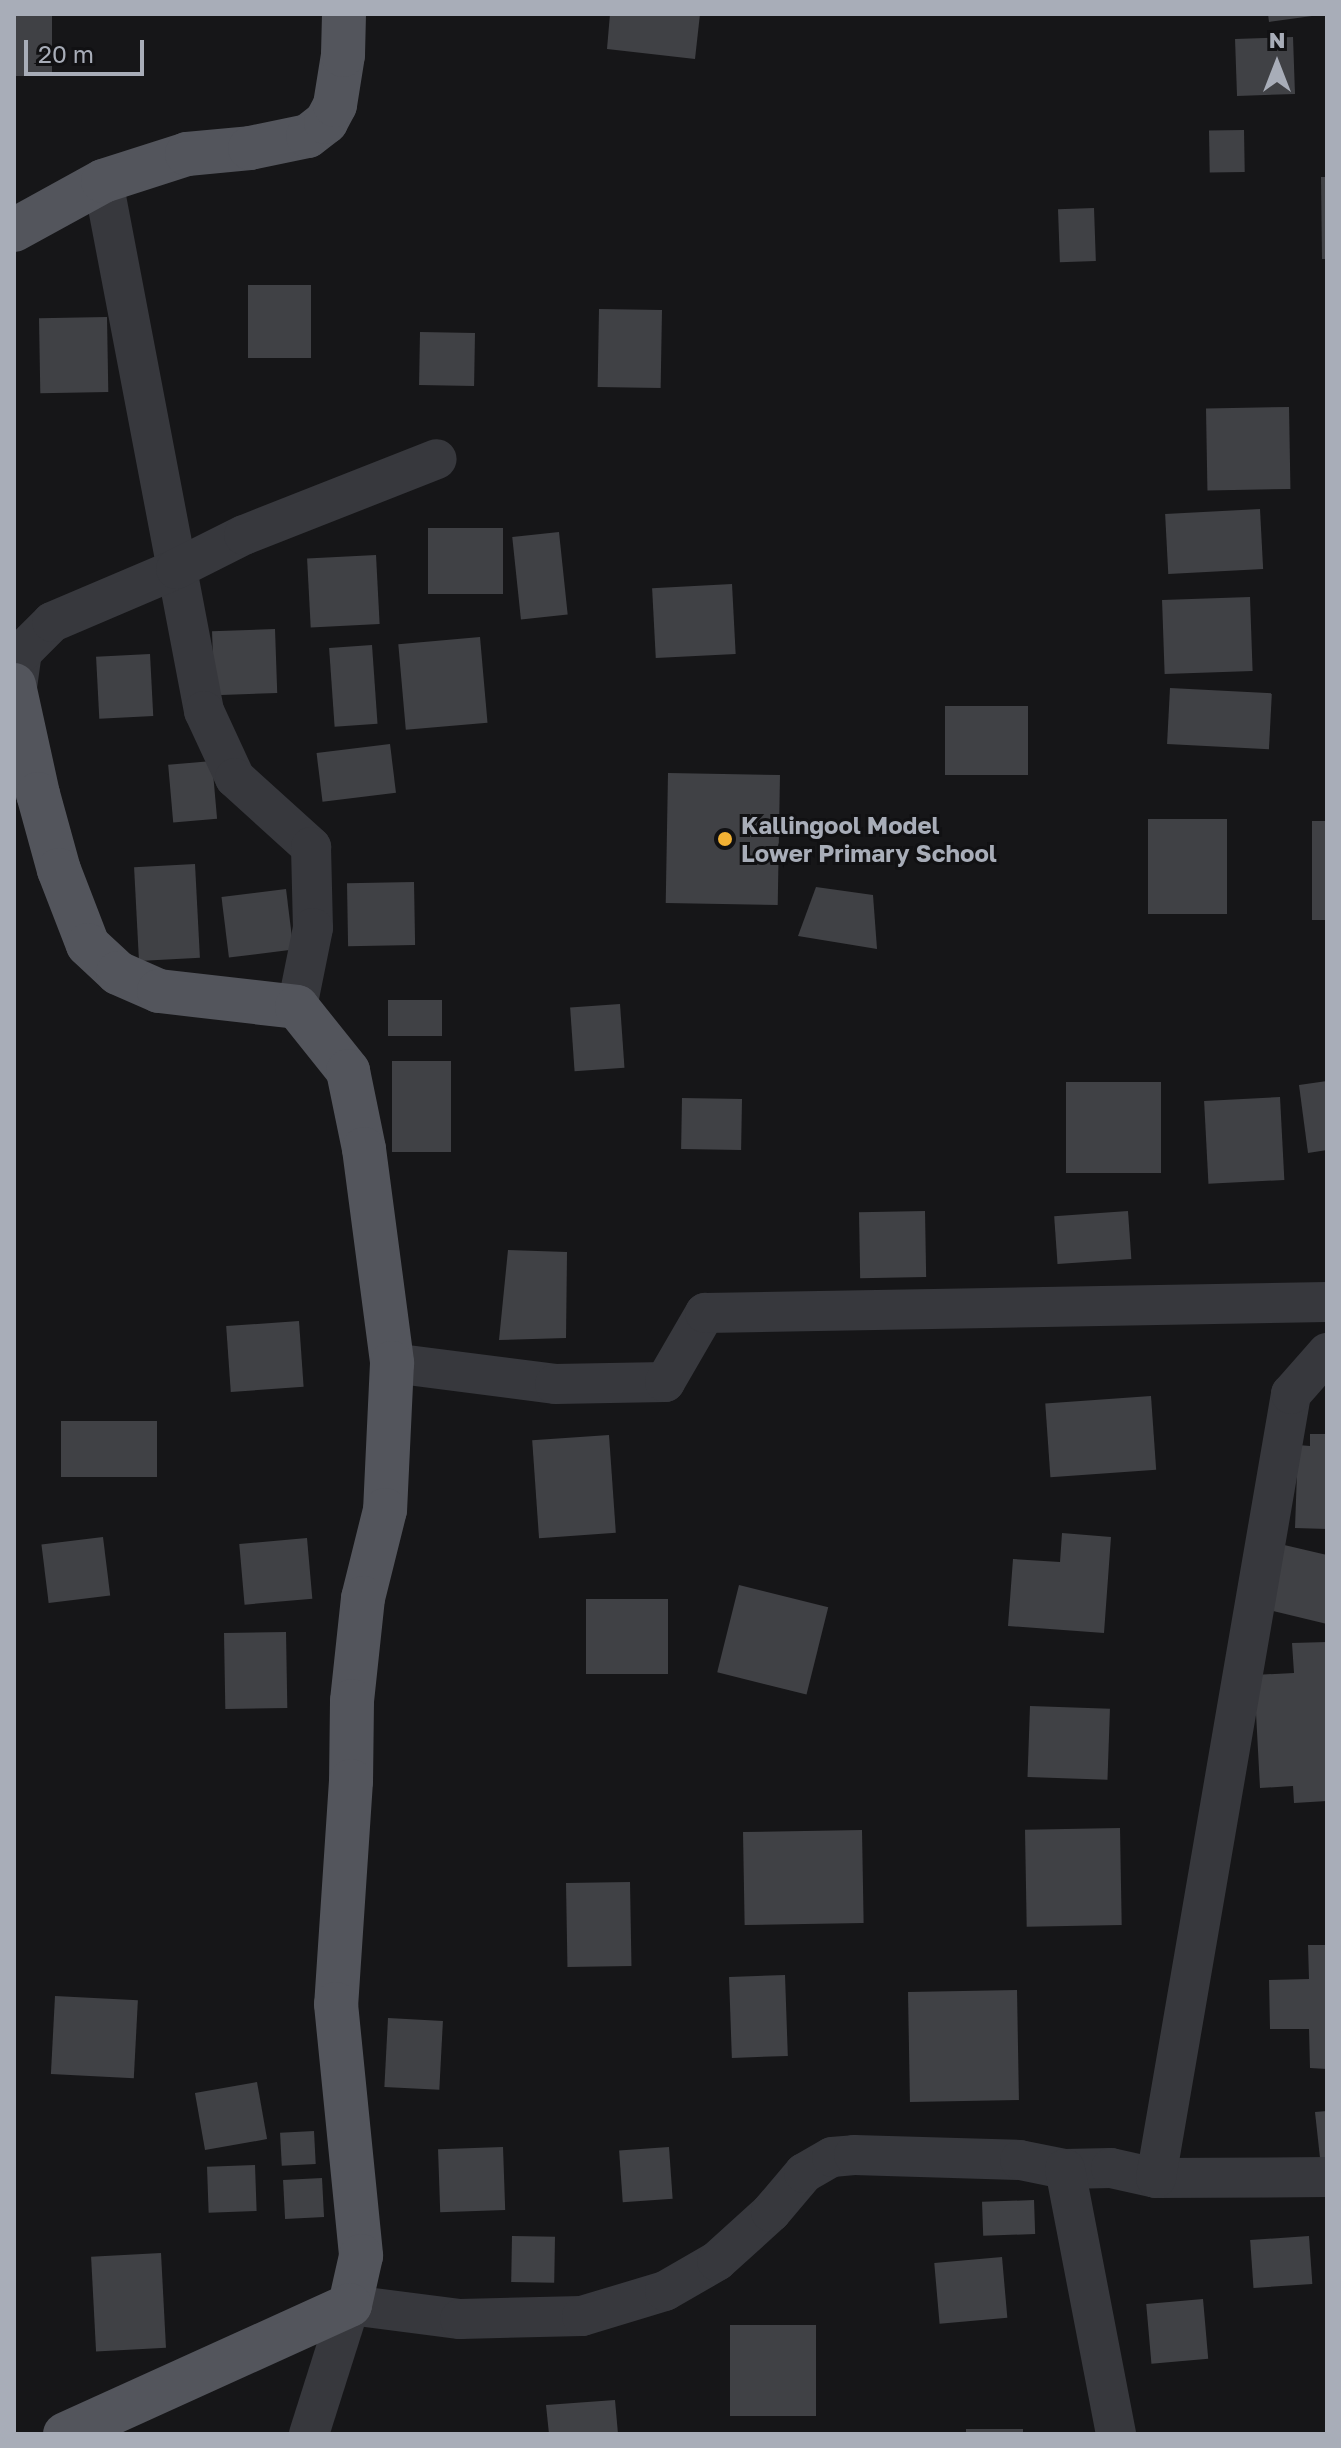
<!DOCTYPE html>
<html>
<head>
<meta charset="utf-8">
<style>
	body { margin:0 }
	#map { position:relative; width:1341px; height:2448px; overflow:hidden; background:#161618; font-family:"Golos Text",sans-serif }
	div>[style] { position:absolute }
	.building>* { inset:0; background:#404145; transform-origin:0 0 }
	.minor>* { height:40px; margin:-20px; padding:0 20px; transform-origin:20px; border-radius:20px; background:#37383d }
	.major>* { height:44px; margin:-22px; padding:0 22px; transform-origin:22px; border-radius:22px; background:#53555c }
	.dots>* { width:22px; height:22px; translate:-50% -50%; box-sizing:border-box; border:4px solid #111113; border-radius:50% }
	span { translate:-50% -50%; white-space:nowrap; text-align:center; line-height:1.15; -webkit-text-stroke:6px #111113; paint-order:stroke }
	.poi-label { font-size:24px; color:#a8adb8; font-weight:700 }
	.left { translate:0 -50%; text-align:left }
	.frame { position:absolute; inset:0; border:16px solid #a8adb8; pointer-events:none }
	.north { position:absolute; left:1237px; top:24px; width:80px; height:80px; -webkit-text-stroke:6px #111113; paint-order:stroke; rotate:0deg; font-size:22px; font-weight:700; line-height:32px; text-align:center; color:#a8adb8 }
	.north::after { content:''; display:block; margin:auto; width:28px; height:36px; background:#a8adb8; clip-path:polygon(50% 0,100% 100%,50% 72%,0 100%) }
	.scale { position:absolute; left:24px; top:40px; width:120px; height:36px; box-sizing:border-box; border:4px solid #a8adb8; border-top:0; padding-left:10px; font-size:24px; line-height:28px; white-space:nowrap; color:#a8adb8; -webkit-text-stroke:6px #111113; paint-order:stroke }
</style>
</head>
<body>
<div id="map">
	<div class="building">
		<div style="left:14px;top:14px;width:38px;height:62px"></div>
		<div style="clip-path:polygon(610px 14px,700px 14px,695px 59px,607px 49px)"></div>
		<div style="clip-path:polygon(1268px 14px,1312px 14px,1312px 16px,1269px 22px)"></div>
		<div style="left:1293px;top:37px;width:57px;height:58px;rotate:88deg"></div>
		<div style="left:1244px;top:130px;width:42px;height:35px;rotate:89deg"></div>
		<div style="clip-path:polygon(1321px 177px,1327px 177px,1327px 259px,1322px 259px)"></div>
		<div style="left:1094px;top:208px;width:53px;height:36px;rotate:88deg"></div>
		<div style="left:248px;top:285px;width:63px;height:73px"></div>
		<div style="left:599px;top:309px;width:63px;height:78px;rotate:1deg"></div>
		<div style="left:107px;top:317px;width:75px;height:68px;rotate:89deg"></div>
		<div style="left:420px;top:332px;width:55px;height:53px;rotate:1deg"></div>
		<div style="left:1289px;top:407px;width:82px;height:83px;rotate:89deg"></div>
		<div style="left:1260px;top:509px;width:60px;height:95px;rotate:87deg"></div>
		<div style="left:503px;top:528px;width:66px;height:75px;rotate:90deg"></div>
		<div style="left:559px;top:532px;width:83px;height:47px;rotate:84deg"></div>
		<div style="left:376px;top:555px;width:69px;height:69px;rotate:87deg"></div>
		<div style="left:732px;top:584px;width:70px;height:80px;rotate:87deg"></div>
		<div style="left:1250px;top:597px;width:74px;height:88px;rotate:88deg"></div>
		<div style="left:275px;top:629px;width:64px;height:63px;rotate:88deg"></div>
		<div style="left:480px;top:637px;width:86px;height:82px;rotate:85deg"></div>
		<div style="left:372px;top:645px;width:79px;height:43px;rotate:86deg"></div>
		<div style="left:150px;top:654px;width:62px;height:54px;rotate:87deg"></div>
		<div style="left:1170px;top:688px;width:102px;height:56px;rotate:3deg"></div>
		<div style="left:945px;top:706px;width:83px;height:69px"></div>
		<div style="left:390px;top:744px;width:49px;height:74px;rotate:83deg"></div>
		<div style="left:212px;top:761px;width:58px;height:44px;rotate:85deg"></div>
		<div style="left:668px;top:773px;width:112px;height:130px;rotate:1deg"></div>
		<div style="left:1148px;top:819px;width:79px;height:95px"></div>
		<div style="left:1312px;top:821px;width:15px;height:99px"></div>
		<div style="left:195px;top:864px;width:94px;height:61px;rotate:87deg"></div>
		<div style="left:414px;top:882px;width:63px;height:67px;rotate:89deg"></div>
		<div style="clip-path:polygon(816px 887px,873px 895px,877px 949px,798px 936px)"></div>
		<div style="left:286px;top:889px;width:61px;height:65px;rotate:83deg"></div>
		<div style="left:442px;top:1000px;width:36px;height:54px;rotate:90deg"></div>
		<div style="left:620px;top:1004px;width:64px;height:50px;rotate:86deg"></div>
		<div style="left:392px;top:1061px;width:59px;height:91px"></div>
		<div style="clip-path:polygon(1327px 1081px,1327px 1150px,1308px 1153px,1299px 1085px)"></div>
		<div style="left:1066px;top:1082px;width:95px;height:91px"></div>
		<div style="left:1280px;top:1097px;width:83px;height:76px;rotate:87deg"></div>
		<div style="left:682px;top:1098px;width:60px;height:51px;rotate:1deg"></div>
		<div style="left:925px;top:1211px;width:66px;height:66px;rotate:89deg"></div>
		<div style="left:1128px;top:1211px;width:48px;height:74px;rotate:86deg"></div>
		<div style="clip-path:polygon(508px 1250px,567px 1252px,566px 1338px,499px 1340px)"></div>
		<div style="left:299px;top:1321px;width:66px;height:73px;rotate:86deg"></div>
		<div style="left:1151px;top:1396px;width:74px;height:106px;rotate:86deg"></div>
		<div style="left:157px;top:1421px;width:56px;height:96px;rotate:90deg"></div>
		<div style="clip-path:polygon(1310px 1434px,1327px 1434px,1327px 1529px,1295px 1528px,1298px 1445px,1310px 1446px)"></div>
		<div style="left:609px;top:1435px;width:98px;height:77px;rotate:86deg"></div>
		<div style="clip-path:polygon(1062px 1533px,1111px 1537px,1104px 1633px,1008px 1626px,1013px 1559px,1060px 1562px)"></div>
		<div style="left:103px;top:1537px;width:59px;height:62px;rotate:83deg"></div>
		<div style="left:307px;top:1538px;width:61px;height:68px;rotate:85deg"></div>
		<div style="clip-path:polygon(1280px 1544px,1327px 1555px,1327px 1624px,1265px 1609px)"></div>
		<div style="left:739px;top:1585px;width:92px;height:90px;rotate:14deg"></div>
		<div style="left:586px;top:1599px;width:82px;height:75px"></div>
		<div style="left:286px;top:1632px;width:76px;height:62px;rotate:89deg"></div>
		<div style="clip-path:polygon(1327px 1642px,1327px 1801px,1294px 1803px,1293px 1786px,1260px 1788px,1254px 1675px,1294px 1673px,1292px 1643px)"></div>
		<div style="left:1030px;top:1706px;width:80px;height:71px;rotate:2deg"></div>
		<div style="left:1120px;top:1828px;width:97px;height:95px;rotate:89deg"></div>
		<div style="left:862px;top:1830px;width:93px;height:119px;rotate:89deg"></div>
		<div style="left:630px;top:1882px;width:84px;height:64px;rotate:89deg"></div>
		<div style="clip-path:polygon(1308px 1945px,1327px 1945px,1327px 2069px,1310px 2068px,1309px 2029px,1270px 2029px,1269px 1980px,1309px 1979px)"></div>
		<div style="left:785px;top:1975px;width:81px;height:56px;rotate:88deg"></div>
		<div style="left:1017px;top:1990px;width:110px;height:109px;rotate:89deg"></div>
		<div style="left:55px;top:1996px;width:83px;height:78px;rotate:3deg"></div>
		<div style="left:388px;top:2018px;width:55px;height:69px;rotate:3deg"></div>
		<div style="left:257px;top:2082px;width:58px;height:63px;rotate:80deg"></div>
		<div style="clip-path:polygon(1327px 2111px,1327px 2166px,1321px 2167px,1315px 2112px)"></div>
		<div style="left:314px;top:2131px;width:33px;height:34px;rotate:87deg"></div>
		<div style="left:503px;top:2147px;width:63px;height:65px;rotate:88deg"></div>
		<div style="left:669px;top:2147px;width:52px;height:50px;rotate:86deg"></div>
		<div style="left:255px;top:2165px;width:46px;height:48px;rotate:88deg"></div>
		<div style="left:322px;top:2178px;width:39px;height:39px;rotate:87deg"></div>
		<div style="left:1034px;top:2200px;width:34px;height:52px;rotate:88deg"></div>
		<div style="left:512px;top:2236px;width:43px;height:46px;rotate:1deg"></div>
		<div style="left:1309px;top:2236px;width:48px;height:59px;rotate:86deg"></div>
		<div style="left:161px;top:2253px;width:95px;height:70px;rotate:87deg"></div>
		<div style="left:1002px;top:2257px;width:61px;height:68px;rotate:85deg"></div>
		<div style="left:1203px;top:2299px;width:60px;height:57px;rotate:85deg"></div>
		<div style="left:730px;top:2325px;width:86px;height:91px"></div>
		<div style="clip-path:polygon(615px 2400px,618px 2434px,549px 2434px,546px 2405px)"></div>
		<div style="left:966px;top:2429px;width:57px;height:5px"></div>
	</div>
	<div class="minor">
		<div style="left:103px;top:181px;width:540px;rotate:79.21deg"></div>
		<div style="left:204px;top:711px;width:74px;rotate:65.2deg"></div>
		<div style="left:235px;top:778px;width:103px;rotate:42.2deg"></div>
		<div style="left:311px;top:847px;width:81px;rotate:88.6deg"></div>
		<div style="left:313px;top:928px;width:81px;rotate:101.4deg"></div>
		<div style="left:17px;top:687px;width:35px;rotate:-82deg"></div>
		<div style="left:22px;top:652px;width:42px;rotate:-45deg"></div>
		<div style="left:52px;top:622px;width:135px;rotate:-23.1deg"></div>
		<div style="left:176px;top:569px;width:76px;rotate:-26.6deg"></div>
		<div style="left:244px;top:535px;width:207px;rotate:-21.5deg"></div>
		<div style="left:392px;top:1363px;width:164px;rotate:7.3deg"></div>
		<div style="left:555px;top:1384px;width:110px;rotate:-1deg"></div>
		<div style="left:665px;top:1382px;width:80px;rotate:-59.9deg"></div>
		<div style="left:705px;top:1313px;width:622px;rotate:-1.01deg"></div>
		<div style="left:1065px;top:2169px;width:46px;rotate:-1.2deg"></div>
		<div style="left:1111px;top:2168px;width:46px;rotate:12.5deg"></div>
		<div style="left:1156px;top:2178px;width:171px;rotate:-0.3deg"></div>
		<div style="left:1156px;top:2178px;width:796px;rotate:-80.23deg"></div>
		<div style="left:1291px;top:1394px;width:55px;rotate:-48.7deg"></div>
		<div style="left:309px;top:2434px;width:135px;rotate:-72.4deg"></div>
		<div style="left:350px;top:2305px;width:111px;rotate:7.3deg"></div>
		<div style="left:460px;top:2319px;width:122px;rotate:-1.4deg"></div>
		<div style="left:582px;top:2316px;width:87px;rotate:-16.8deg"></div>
		<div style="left:665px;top:2291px;width:60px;rotate:-30deg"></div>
		<div style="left:717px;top:2261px;width:73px;rotate:-42.2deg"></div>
		<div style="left:771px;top:2212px;width:51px;rotate:-49.8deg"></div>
		<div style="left:804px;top:2173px;width:32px;rotate:-30deg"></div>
		<div style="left:832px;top:2157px;width:22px;rotate:-5deg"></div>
		<div style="left:854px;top:2155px;width:166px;rotate:1.7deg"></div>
		<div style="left:1020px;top:2160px;width:46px;rotate:11.3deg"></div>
		<div style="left:1065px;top:2169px;width:270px;rotate:79.1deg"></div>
	</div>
	<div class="major">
		<div style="left:14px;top:230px;width:102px;rotate:-28.8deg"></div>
		<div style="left:103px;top:181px;width:88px;rotate:-17.8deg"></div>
		<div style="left:187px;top:154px;width:63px;rotate:-5.4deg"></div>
		<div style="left:250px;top:148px;width:59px;rotate:-11.7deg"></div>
		<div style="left:308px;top:136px;width:23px;rotate:-38deg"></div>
		<div style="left:326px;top:122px;width:19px;rotate:-62deg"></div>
		<div style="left:335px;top:105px;width:51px;rotate:-80.9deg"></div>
		<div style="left:343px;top:55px;width:41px;rotate:-88.6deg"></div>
		<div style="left:14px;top:685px;width:112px;rotate:77.6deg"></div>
		<div style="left:38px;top:794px;width:79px;rotate:74.6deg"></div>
		<div style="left:59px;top:870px;width:80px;rotate:68.9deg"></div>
		<div style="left:88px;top:945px;width:41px;rotate:43deg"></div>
		<div style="left:118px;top:973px;width:45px;rotate:23.7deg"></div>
		<div style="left:159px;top:991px;width:139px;rotate:6.6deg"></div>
		<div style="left:297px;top:1007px;width:82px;rotate:51.4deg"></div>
		<div style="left:348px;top:1071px;width:80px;rotate:78.4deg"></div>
		<div style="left:364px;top:1149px;width:216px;rotate:82.5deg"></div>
		<div style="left:392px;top:1363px;width:147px;rotate:92.7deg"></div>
		<div style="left:385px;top:1510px;width:91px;rotate:104deg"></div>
		<div style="left:363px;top:1598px;width:104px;rotate:96.1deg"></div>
		<div style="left:352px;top:1701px;width:80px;rotate:90.7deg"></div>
		<div style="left:351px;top:1781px;width:224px;rotate:93.8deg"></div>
		<div style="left:336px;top:2004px;width:253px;rotate:84.3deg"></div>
		<div style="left:361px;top:2256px;width:50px;rotate:102.7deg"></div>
		<div style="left:350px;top:2305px;width:313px;rotate:155.6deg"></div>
	</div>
	<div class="dots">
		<div style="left:725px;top:839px;background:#f2b134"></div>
	</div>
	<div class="poi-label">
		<span class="left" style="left:741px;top:839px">Kallingool Model<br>Lower Primary School</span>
	</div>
	<div class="frame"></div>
	<div class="north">N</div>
	<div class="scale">20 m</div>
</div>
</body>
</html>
